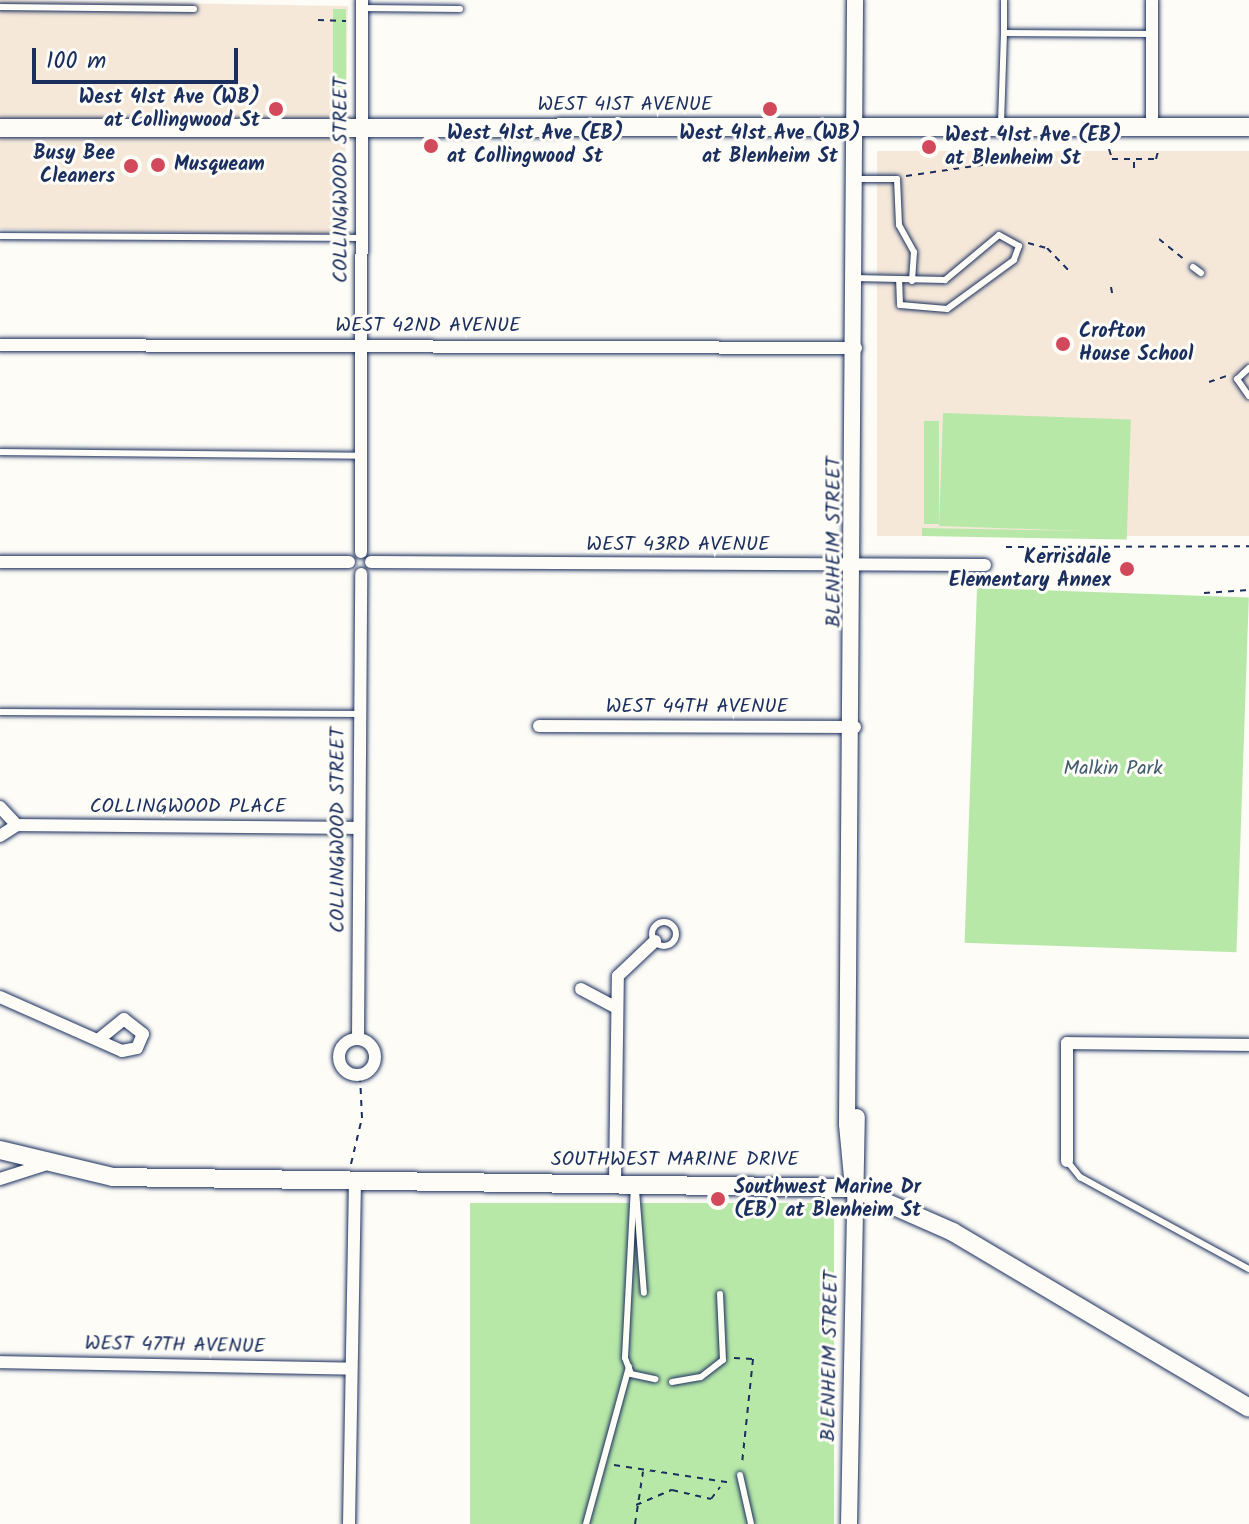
<!DOCTYPE html>
<html>
<head>
<meta charset="utf-8">
<style>
	body { margin:0 }
	#map { position:relative; width:1249px; height:1524px; overflow:hidden; background:#fdfcf7; font-family:Kalam,sans-serif }
	div>[style] { position:absolute }
	.built>* { inset:0; background:#f5e8d9; transform-origin:0 0 }
	.green>* { inset:0; background:#b7e8a8; transform-origin:0 0 }
	.path>* { height:2px; margin-top:-1px; transform-origin:0; background:repeating-linear-gradient(90deg,#1b2f5e 0 6px,transparent 0 12px) }
	.roads { filter:drop-shadow(0 0 2px #1b2f5e) drop-shadow(0 0 2px #1b2f5e) }
	.service>* { height:6px; margin:-3px; padding:0 3px; transform-origin:3px; border-radius:3px; background:#fdfcf7 }
	.service>.ring { margin:-3px; padding:0; box-sizing:content-box; background:none; border:6px solid #fdfcf7; border-radius:50% }
	.minor>* { height:12px; margin:-6px; padding:0 6px; transform-origin:6px; border-radius:6px; background:#fdfcf7 }
	.minor>.ring { margin:-6px; padding:0; box-sizing:content-box; background:none; border:12px solid #fdfcf7; border-radius:50% }
	.tertiary>* { height:16px; margin:-8px; padding:0 8px; transform-origin:8px; border-radius:8px; background:#fdfcf7 }
	.secondary>* { height:18px; margin:-9px; padding:0 9px; transform-origin:9px; border-radius:9px; background:#fdfcf7 }
	.dots>* { width:22px; height:22px; translate:-50% -50%; box-sizing:border-box; border:4px solid #fdfcf7; border-radius:50% }
	span { translate:-50% -50%; white-space:nowrap; text-align:center; line-height:1.15; -webkit-text-stroke:6px #fdfcf7; paint-order:stroke }
	.poi-label { font-size:20px; color:#1b2f5e; font-weight:700 }
	.right { translate:-100% -50%; text-align:right }
	.left { translate:0 -50%; text-align:left }
	.street-label { font-size:20px; color:#1b2f5e }
	.park-label { font-size:20px; color:#425d70 }
	.scale { position:absolute; left:32px; top:48px; width:206px; height:36px; box-sizing:border-box; border:4px solid #1b2f5e; border-top:0; padding-left:10px; font-size:24px; line-height:28px; white-space:nowrap; color:#1b2f5e; -webkit-text-stroke:6px #fdfcf7; paint-order:stroke }
</style>
</head>
<body>
<div id="map">
	<div class="built">
		<div style="left:0;top:0;width:348px;height:229px;rotate:1deg"></div>
		<div style="left:877px;top:151px;width:372px;height:385px"></div>
	</div>
	<div class="green">
		<div style="left:333px;top:9px;width:13px;height:90px"></div>
		<div style="left:943px;top:413px;width:188px;height:113px;rotate:2deg"></div>
		<div style="left:924px;top:421px;width:15px;height:103px"></div>
		<div style="left:922px;top:528px;width:205px;height:8px;rotate:1deg"></div>
		<div style="left:977px;top:588px;width:272px;height:355px;rotate:2deg"></div>
		<div style="left:470px;top:1203px;width:364px;height:321px"></div>
	</div>
	<div class="path">
		<div style="left:318px;top:20px;width:28px;rotate:2deg"></div>
		<div style="left:1109px;top:149px;width:10px;rotate:73deg"></div>
		<div style="left:1112px;top:159px;width:44px"></div>
		<div style="left:1156px;top:159px;width:11px;rotate:-75deg"></div>
		<div style="left:1134px;top:168px;width:8px;rotate:-90deg"></div>
		<div style="left:906px;top:176px;width:132px;rotate:-8.3deg"></div>
		<div style="left:1037px;top:157px;width:9px;rotate:-90deg"></div>
		<div style="left:1159px;top:239px;width:35px;rotate:39deg"></div>
		<div style="left:1028px;top:243px;width:20px;rotate:15deg"></div>
		<div style="left:1047px;top:248px;width:33px;rotate:46deg"></div>
		<div style="left:1111px;top:287px;width:11px;rotate:80deg"></div>
		<div style="left:1209px;top:382px;width:18px;rotate:-19deg"></div>
		<div style="left:1006px;top:547px;width:243px;rotate:-0.2deg"></div>
		<div style="left:1204px;top:593px;width:45px;rotate:-3.8deg"></div>
		<div style="left:351px;top:1164px;width:47px;rotate:-76.6deg"></div>
		<div style="left:362px;top:1118px;width:43px;rotate:-92.7deg"></div>
		<div style="left:734px;top:1358px;width:19px;rotate:3deg"></div>
		<div style="left:753px;top:1359px;width:106px;rotate:96deg"></div>
		<div style="left:614px;top:1465px;width:120px;rotate:8.6deg"></div>
		<div style="left:636px;top:1505px;width:39px;rotate:-23deg"></div>
		<div style="left:672px;top:1490px;width:40px;rotate:13deg"></div>
		<div style="left:711px;top:1499px;width:15px;rotate:-53deg"></div>
		<div style="left:635px;top:1524px;width:53px;rotate:-81.3deg"></div>
	</div>
	<div class="roads">
		<div class="service">
			<div style="left:1004px;top:0;width:33px;rotate:90deg"></div>
			<div style="left:1004px;top:33px;width:147px;rotate:0.4deg"></div>
			<div style="left:0;top:7px;width:194px;rotate:0.6deg"></div>
			<div style="left:363px;top:8px;width:97px;rotate:0.6deg"></div>
			<div style="left:1001px;top:123px;width:90px;rotate:-88.1deg"></div>
			<div style="left:855px;top:179px;width:42px"></div>
			<div style="left:897px;top:179px;width:46px;rotate:87.5deg"></div>
			<div style="left:899px;top:225px;width:31px;rotate:61deg"></div>
			<div style="left:914px;top:252px;width:29px;rotate:94deg"></div>
			<div style="left:0;top:236px;width:362px;rotate:0.3deg"></div>
			<div style="left:1193px;top:267px;width:10px;rotate:37deg"></div>
			<div style="left:854px;top:278px;width:91px;rotate:1.3deg"></div>
			<div style="left:945px;top:280px;width:70px;rotate:-39.8deg"></div>
			<div style="left:999px;top:235px;width:23px;rotate:29deg"></div>
			<div style="left:1019px;top:246px;width:15px;rotate:110deg"></div>
			<div style="left:1014px;top:260px;width:83px;rotate:143.8deg"></div>
			<div style="left:947px;top:309px;width:47px;rotate:-175.1deg"></div>
			<div style="left:900px;top:305px;width:25px;rotate:-92deg"></div>
			<div style="left:1249px;top:368px;width:16px;rotate:137deg"></div>
			<div style="left:1237px;top:379px;width:21px;rotate:55deg"></div>
			<div style="left:0;top:452px;width:361px;rotate:0.6deg"></div>
			<div style="left:0;top:712px;width:360px;rotate:0.3deg"></div>
			<div class="ring" style="left:652px;top:922px;width:18px;height:18px"></div>
			<div style="left:1067px;top:1161px;width:21px;rotate:51deg"></div>
			<div style="left:1080px;top:1177px;width:192px;rotate:28.6deg"></div>
			<div style="left:634px;top:1186px;width:172px;rotate:93deg"></div>
			<div style="left:625px;top:1358px;width:17px;rotate:69deg"></div>
			<div style="left:631px;top:1374px;width:25px;rotate:12deg"></div>
			<div style="left:636px;top:1190px;width:103px;rotate:85.6deg"></div>
			<div style="left:672px;top:1382px;width:29px;rotate:-10deg"></div>
			<div style="left:701px;top:1377px;width:28px;rotate:-38deg"></div>
			<div style="left:723px;top:1360px;width:66px;rotate:-92.6deg"></div>
			<div style="left:740px;top:1475px;width:50px;rotate:77.3deg"></div>
			<div style="left:586px;top:1524px;width:163px;rotate:-74.7deg"></div>
		</div>
		<div class="minor">
			<div style="left:1152px;top:127px;width:127px;rotate:-90deg"></div>
			<div style="left:0;top:345px;width:856px;rotate:0.2deg"></div>
			<div style="left:361px;top:552px;width:552px;rotate:-89.9deg"></div>
			<div style="left:0;top:562px;width:349px"></div>
			<div style="left:371px;top:562px;width:614px;rotate:0.28deg"></div>
			<div style="left:539px;top:726px;width:316px;rotate:0.2deg"></div>
			<div style="left:0;top:807px;width:25px;rotate:47deg"></div>
			<div style="left:0;top:836px;width:20px;rotate:-33deg"></div>
			<div style="left:17px;top:825px;width:342px;rotate:0.5deg"></div>
			<div style="left:581px;top:989px;width:40px;rotate:28deg"></div>
			<div style="left:0;top:997px;width:133px;rotate:23.9deg"></div>
			<div style="left:122px;top:1051px;width:15px;rotate:-11deg"></div>
			<div style="left:137px;top:1048px;width:15px;rotate:-67deg"></div>
			<div style="left:143px;top:1034px;width:24px;rotate:-142deg"></div>
			<div style="left:124px;top:1019px;width:33px;rotate:141deg"></div>
			<div class="ring" style="left:339px;top:1039px;width:24px;height:24px"></div>
			<div style="left:358px;top:1039px;width:465px;rotate:-89.6deg"></div>
			<div style="left:1067px;top:1161px;width:118px;rotate:-90deg"></div>
			<div style="left:1067px;top:1043px;width:182px;rotate:0.6deg"></div>
			<div style="left:0;top:1179px;width:46px;rotate:-17.7deg"></div>
			<div style="left:615px;top:1182px;width:206px;rotate:-89.2deg"></div>
			<div style="left:618px;top:976px;width:51px;rotate:-43.4deg"></div>
			<div style="left:0;top:1362px;width:350px;rotate:1.1deg"></div>
			<div style="left:349px;top:1524px;width:344px;rotate:-89deg"></div>
		</div>
		<div class="tertiary">
			<div style="left:853px;top:1188px;width:64px;rotate:-95.4deg"></div>
			<div style="left:847px;top:1124px;width:1124px;rotate:-89.59deg"></div>
			<div style="left:849px;top:1524px;width:407px;rotate:-88.9deg"></div>
		</div>
		<div class="secondary">
			<div style="left:0;top:128px;width:1249px;rotate:-0.05deg"></div>
			<div style="left:0;top:1150px;width:116px;rotate:13.4deg"></div>
			<div style="left:113px;top:1177px;width:740px;rotate:0.85deg"></div>
			<div style="left:853px;top:1188px;width:109px;rotate:23.7deg"></div>
			<div style="left:953px;top:1232px;width:344px;rotate:30.7deg"></div>
		</div>
	</div>
	<div class="dots">
		<div style="left:276px;top:109px;background:#d1495b"></div>
		<div style="left:770px;top:109px;background:#d1495b"></div>
		<div style="left:431px;top:146px;background:#d1495b"></div>
		<div style="left:929px;top:147px;background:#d1495b"></div>
		<div style="left:158px;top:165px;background:#d1495b"></div>
		<div style="left:131px;top:166px;background:#d1495b"></div>
		<div style="left:1063px;top:344px;background:#d1495b"></div>
		<div style="left:1127px;top:569px;background:#d1495b"></div>
		<div style="left:718px;top:1199px;background:#d1495b"></div>
	</div>
	<div class="poi-label">
		<span class="right" style="left:260px;top:110px">West 41st Ave (WB)<br>at Collingwood St</span>
		<span class="left" style="left:447px;top:146px">West 41st Ave (EB)<br>at Collingwood St</span>
		<span style="left:770px;top:146px">West 41st Ave (WB)<br>at Blenheim St</span>
		<span class="left" style="left:945px;top:148px">West 41st Ave (EB)<br>at Blenheim St</span>
		<span class="right" style="left:115px;top:166px">Busy Bee<br>Cleaners</span>
		<span class="left" style="left:174px;top:165px">Musqueam</span>
		<span class="left" style="left:1079px;top:344px">Crofton<br>House School</span>
		<span class="right" style="left:1111px;top:570px">Kerrisdale<br>Elementary Annex</span>
		<span class="left" style="left:734px;top:1200px">Southwest Marine Dr<br>(EB) at Blenheim St</span>
	</div>
	<div class="street-label">
		<span style="left:625px;top:105px">WEST 41ST AVENUE</span>
		<span style="left:342px;top:180px;rotate:-90deg">COLLINGWOOD STREET</span>
		<span style="left:428px;top:326px">WEST 42ND AVENUE</span>
		<span style="left:835px;top:542px;rotate:-90deg">BLENHEIM STREET</span>
		<span style="left:678px;top:545px">WEST 43RD AVENUE</span>
		<span style="left:697px;top:707px">WEST 44TH AVENUE</span>
		<span style="left:188px;top:807px">COLLINGWOOD PLACE</span>
		<span style="left:339px;top:830px;rotate:-90deg">COLLINGWOOD STREET</span>
		<span style="left:675px;top:1160px">SOUTHWEST MARINE DRIVE</span>
		<span style="left:175px;top:1346px;rotate:1deg">WEST 47TH AVENUE</span>
		<span style="left:831px;top:1356px;rotate:-89deg">BLENHEIM STREET</span>
	</div>
	<div class="park-label">
		<span style="left:1113px;top:769px">Malkin Park</span>
	</div>
	<div class="scale">100 m</div>
</div>
</body>
</html>
